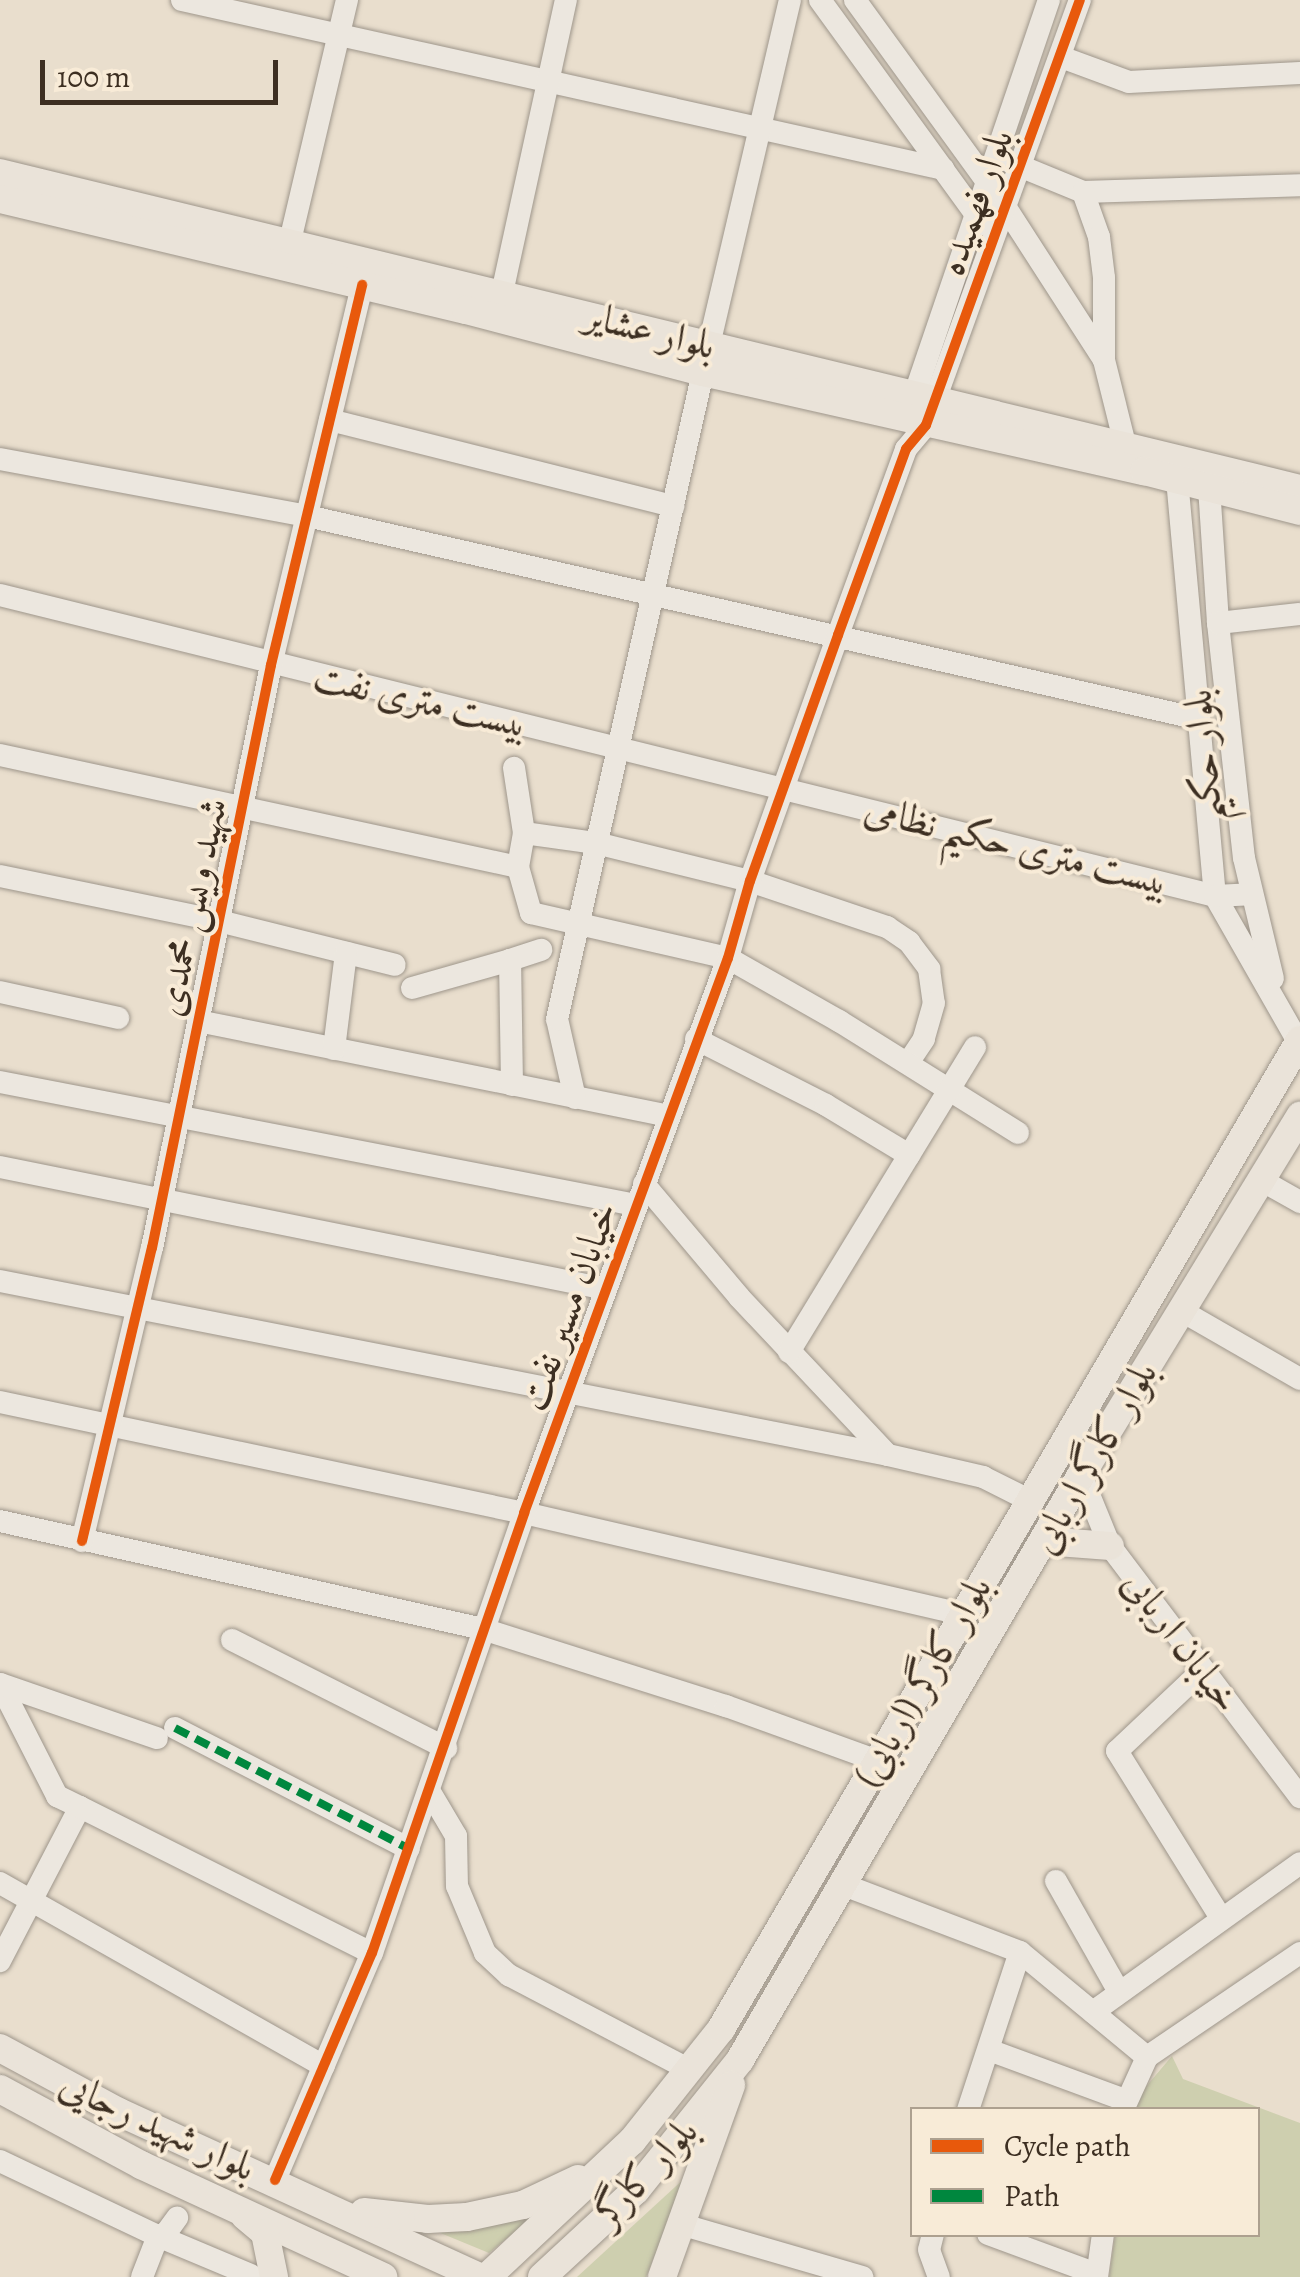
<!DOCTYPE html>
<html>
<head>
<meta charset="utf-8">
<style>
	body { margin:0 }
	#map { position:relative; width:1300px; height:2277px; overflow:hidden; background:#e9decd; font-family:Alegreya,Amiri,serif }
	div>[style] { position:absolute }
	.green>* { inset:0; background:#cecfaf }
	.roads { filter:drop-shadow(0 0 2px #9e968b) drop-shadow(0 0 2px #9e968b) }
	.minor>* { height:22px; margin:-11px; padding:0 11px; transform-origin:11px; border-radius:11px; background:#ece7df }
	.major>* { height:28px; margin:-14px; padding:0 14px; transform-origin:14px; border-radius:14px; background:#eae3d9 }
	.quiet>* { height:8px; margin-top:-4px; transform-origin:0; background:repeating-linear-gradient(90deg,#00873e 0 15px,transparent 0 23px) }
	.cycleway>* { height:10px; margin:-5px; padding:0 5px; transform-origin:5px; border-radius:5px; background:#e8590c }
	span { translate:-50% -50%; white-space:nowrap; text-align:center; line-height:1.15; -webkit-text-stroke:8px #f8ebd7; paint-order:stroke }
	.street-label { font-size:40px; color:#3d2f22 }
	.legend { position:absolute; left:910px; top:2107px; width:350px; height:130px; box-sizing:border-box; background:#f8ebd7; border:2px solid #ada08f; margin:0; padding:12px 18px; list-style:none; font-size:30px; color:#3d2f22 }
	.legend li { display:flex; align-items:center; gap:20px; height:50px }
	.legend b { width:50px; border:2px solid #ada08f }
	.scale { position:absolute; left:40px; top:60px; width:238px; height:45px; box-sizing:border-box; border:5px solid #3d2f22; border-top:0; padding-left:12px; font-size:30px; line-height:35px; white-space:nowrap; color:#3d2f22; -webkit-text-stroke:8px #f8ebd7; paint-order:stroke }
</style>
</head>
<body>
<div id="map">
	<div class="green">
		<div style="clip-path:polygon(1172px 2056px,1183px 2079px,1300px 2123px,1300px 2277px,1109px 2277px,1115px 2235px,1258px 2234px,1258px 2110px,1132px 2109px,1133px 2102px)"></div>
		<div style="clip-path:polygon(687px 2176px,646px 2277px,577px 2277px)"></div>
		<div style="clip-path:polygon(539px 2212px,489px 2253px,438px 2232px)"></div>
	</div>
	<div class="roads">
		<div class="minor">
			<div style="left:182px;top:0;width:780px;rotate:12.52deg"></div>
			<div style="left:820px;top:0;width:277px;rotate:54deg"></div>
			<div style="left:855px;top:0;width:257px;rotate:54deg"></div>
			<div style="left:1006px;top:208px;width:181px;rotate:57.2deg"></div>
			<div style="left:1104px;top:360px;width:87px;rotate:76deg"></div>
			<div style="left:1061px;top:57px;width:72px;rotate:20.2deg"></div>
			<div style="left:1129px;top:82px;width:171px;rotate:-3deg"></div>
			<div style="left:1010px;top:162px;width:79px;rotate:22.3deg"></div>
			<div style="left:1083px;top:192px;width:217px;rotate:-1.8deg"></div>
			<div style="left:1083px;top:192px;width:48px;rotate:70.4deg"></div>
			<div style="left:1099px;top:237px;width:41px;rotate:83deg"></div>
			<div style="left:1104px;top:278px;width:82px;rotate:90deg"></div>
			<div style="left:290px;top:241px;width:248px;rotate:-76.7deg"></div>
			<div style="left:502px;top:293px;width:300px;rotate:-77.7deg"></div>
			<div style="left:709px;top:345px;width:354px;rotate:-76.8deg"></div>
			<div style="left:910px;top:408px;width:431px;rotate:-71.2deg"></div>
			<div style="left:330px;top:420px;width:354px;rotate:14.1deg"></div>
			<div style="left:0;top:459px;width:312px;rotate:10.5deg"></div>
			<div style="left:307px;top:516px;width:915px;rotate:12.82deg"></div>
			<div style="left:1177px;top:479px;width:419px;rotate:84.8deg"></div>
			<div style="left:1215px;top:896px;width:169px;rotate:60.3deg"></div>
			<div style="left:1209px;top:487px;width:136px;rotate:86.2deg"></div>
			<div style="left:1218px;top:623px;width:236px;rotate:83.7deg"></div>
			<div style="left:1244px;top:858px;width:124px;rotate:76.5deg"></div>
			<div style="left:0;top:595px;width:1252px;rotate:13.91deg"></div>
			<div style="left:1215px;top:896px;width:35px;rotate:-3deg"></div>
			<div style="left:1218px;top:623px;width:82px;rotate:-6.3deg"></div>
			<div style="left:0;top:755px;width:530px;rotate:12.2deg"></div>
			<div style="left:518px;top:867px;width:35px;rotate:-80deg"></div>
			<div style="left:524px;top:833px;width:66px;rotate:-98.7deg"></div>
			<div style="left:524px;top:833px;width:73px;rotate:7.9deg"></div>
			<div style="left:596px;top:843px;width:159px;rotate:13.9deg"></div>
			<div style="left:750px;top:881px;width:145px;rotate:18.6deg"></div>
			<div style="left:887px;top:927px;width:27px;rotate:34deg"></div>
			<div style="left:909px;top:942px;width:34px;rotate:53deg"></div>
			<div style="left:929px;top:969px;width:34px;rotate:82deg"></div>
			<div style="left:934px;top:1003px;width:37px;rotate:106deg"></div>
			<div style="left:924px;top:1039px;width:29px;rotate:124deg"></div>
			<div style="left:518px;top:867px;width:48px;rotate:74.2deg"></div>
			<div style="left:531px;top:913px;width:202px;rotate:12.9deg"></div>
			<div style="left:728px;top:958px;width:128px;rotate:29.6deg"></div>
			<div style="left:839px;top:1021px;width:211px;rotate:32deg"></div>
			<div style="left:0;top:876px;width:224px;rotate:11.6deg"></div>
			<div style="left:219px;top:921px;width:181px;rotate:14deg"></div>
			<div style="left:412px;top:988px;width:102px;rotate:-15.9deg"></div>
			<div style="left:0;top:992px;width:121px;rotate:12.4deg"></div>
			<div style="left:198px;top:1021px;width:480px;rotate:11.4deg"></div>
			<div style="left:696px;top:1039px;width:146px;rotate:26.9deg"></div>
			<div style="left:826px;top:1105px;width:97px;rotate:31.1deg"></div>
			<div style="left:334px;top:1049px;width:97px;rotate:-82.9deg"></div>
			<div style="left:0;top:1082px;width:648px;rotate:10.95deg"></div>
			<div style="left:512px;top:1085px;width:125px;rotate:-90.9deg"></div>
			<div style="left:510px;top:960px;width:33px;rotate:-18deg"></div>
			<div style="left:575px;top:1098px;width:81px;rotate:-102.8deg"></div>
			<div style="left:557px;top:1019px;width:663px;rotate:-77.28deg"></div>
			<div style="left:0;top:1167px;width:618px;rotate:11.38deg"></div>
			<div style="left:1261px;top:1180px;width:45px;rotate:29.4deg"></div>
			<div style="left:644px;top:1184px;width:148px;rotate:49.9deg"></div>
			<div style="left:739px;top:1297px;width:217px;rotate:46.7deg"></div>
			<div style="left:0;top:1281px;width:905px;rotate:11.09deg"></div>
			<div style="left:888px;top:1455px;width:98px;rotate:13deg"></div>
			<div style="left:983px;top:1477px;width:51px;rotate:26.6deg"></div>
			<div style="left:1180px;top:1310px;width:138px;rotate:29.9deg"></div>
			<div style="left:789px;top:1352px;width:357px;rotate:-58.6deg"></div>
			<div style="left:0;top:1402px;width:536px;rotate:11.96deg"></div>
			<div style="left:524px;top:1513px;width:449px;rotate:13deg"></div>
			<div style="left:1081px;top:1475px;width:77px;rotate:67.8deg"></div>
			<div style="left:1110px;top:1546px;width:315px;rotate:52.9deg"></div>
			<div style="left:0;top:1521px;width:495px;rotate:12.6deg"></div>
			<div style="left:483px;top:1629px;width:255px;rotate:17.6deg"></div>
			<div style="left:726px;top:1706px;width:158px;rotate:19.9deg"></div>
			<div style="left:82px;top:1541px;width:301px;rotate:-76.6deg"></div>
			<div style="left:152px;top:1248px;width:595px;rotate:-78.46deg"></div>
			<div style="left:271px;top:665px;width:391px;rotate:-76.5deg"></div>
			<div style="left:232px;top:1640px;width:240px;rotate:26.8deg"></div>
			<div style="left:1203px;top:1670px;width:118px;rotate:136.7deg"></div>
			<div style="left:1117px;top:1751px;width:197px;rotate:58.1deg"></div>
			<div style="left:0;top:1684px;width:126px;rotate:63deg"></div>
			<div style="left:57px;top:1796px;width:25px;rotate:26deg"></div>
			<div style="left:80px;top:1807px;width:174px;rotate:117.5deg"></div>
			<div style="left:0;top:1684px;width:166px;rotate:19deg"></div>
			<div style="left:175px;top:1728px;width:263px;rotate:27.3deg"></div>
			<div style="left:430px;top:1792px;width:51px;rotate:59.4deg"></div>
			<div style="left:456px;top:1836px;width:50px;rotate:88.9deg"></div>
			<div style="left:457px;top:1886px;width:73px;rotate:67.3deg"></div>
			<div style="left:485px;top:1953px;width:33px;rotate:43deg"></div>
			<div style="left:509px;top:1975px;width:204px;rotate:27.7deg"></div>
			<div style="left:80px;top:1807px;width:326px;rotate:26.6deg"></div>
			<div style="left:1056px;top:1881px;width:128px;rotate:60.4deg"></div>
			<div style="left:0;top:1883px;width:372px;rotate:29.5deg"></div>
			<div style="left:844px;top:1885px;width:188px;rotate:20.8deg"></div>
			<div style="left:1020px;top:1952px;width:165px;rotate:39.6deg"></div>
			<div style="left:1093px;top:2012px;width:255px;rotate:-35.7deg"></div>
			<div style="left:989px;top:2050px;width:145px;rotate:20.2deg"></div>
			<div style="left:968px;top:2110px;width:166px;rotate:-71.8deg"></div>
			<div style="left:1123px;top:2110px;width:58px;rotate:-65.6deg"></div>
			<div style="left:1147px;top:2057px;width:185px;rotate:-34.2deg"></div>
			<div style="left:0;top:2161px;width:175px;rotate:25.4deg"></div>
			<div style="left:158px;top:2236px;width:9px;rotate:-21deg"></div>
			<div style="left:166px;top:2233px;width:19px;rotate:-54deg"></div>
			<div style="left:275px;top:2180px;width:247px;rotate:-66.9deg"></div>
			<div style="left:372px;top:1953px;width:466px;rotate:-70.9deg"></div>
			<div style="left:524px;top:1513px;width:591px;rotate:-69.82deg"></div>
			<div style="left:728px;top:958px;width:80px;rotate:-74.1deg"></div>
			<div style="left:750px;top:881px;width:261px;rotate:-70.3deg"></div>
			<div style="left:838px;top:635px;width:198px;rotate:-69.9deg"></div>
			<div style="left:906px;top:449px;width:31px;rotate:-50deg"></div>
			<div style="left:926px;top:425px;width:452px;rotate:-70.1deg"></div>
			<div style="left:680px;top:2224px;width:190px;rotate:16.2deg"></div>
			<div style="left:933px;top:2234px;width:16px;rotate:104deg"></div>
			<div style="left:929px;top:2250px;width:29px;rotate:70deg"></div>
			<div style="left:988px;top:2234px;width:116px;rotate:20.2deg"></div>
			<div style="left:142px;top:2277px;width:44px;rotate:-68.7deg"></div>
			<div style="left:158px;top:2236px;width:101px;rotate:22.8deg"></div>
			<div style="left:1097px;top:2277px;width:43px;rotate:-82.1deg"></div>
		</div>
		<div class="major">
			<div style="left:0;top:173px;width:1338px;rotate:13.66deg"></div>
			<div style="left:0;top:199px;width:479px;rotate:13.4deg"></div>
			<div style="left:466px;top:310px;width:245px;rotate:14.7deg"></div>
			<div style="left:703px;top:372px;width:452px;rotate:12.7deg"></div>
			<div style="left:1144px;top:471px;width:161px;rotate:14.4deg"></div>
			<div style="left:1044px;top:1541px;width:66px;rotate:4.3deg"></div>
			<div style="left:0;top:2048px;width:135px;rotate:28.3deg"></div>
			<div style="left:119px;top:2112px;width:396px;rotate:24.6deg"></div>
			<div style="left:0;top:2089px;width:160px;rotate:28.3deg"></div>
			<div style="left:141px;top:2165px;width:267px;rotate:24.8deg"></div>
			<div style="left:364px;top:2212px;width:64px;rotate:6.2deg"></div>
			<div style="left:428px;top:2219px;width:39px;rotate:-3deg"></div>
			<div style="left:467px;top:2217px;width:57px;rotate:-12.1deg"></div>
			<div style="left:523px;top:2205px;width:61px;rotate:-25.3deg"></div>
			<div style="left:245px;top:2216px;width:26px;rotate:40deg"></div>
			<div style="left:265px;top:2233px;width:45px;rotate:78.4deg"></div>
			<div style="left:487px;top:2277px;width:199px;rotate:-43.2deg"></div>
			<div style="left:632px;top:2141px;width:143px;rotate:-51.5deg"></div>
			<div style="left:721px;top:2029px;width:1146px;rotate:-59.65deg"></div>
			<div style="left:542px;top:2277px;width:128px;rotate:-42.8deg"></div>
			<div style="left:636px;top:2190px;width:166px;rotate:-51.3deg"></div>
			<div style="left:740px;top:2060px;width:677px;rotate:-59.76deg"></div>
			<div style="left:1081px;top:1475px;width:421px;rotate:-58.6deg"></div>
			<div style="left:662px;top:2277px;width:204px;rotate:-70.2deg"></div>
		</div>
	</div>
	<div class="quiet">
		<div style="left:175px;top:1728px;width:263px;rotate:27.3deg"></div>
	</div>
	<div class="cycleway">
		<div style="left:82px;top:1541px;width:301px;rotate:-76.6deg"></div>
		<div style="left:152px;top:1248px;width:595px;rotate:-78.46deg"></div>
		<div style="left:271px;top:665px;width:391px;rotate:-76.5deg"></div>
		<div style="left:275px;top:2180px;width:247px;rotate:-66.9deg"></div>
		<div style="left:372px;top:1953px;width:466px;rotate:-70.9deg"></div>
		<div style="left:524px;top:1513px;width:591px;rotate:-69.82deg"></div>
		<div style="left:728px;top:958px;width:80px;rotate:-74.1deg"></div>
		<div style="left:750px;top:881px;width:261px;rotate:-70.3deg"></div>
		<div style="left:838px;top:635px;width:198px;rotate:-69.9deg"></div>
		<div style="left:906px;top:449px;width:31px;rotate:-50deg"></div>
		<div style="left:926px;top:425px;width:452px;rotate:-70.1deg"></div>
	</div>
	<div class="street-label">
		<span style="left:975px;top:202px;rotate:-70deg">بلوار فهمیده</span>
		<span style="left:650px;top:330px;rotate:14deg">بلوار عشایر</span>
		<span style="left:421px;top:700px;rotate:13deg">بیست متری نفت</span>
		<span style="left:1203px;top:756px;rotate:-95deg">بلوار حکیم</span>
		<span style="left:1017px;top:845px;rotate:14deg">بیست متری حکیم نظامی</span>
		<span style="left:191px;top:907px;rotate:-78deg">شهید ویس محمدی</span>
		<span style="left:568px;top:1306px;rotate:-70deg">خیابان مسیر نفت</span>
		<span style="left:1093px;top:1457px;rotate:-60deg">بلوار کارگر اربابی</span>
		<span style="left:1182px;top:1641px;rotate:53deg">خیابان اربابی</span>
		<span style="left:922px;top:1681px;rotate:-60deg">بلوار کارگر (اربابی)</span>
		<span style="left:158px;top:2125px;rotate:25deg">بلوار شهید رجایی</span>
		<span style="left:645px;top:2172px;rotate:-47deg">بلوار کارگر</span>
	</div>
	<ul class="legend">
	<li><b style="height:12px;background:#e8590c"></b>Cycle path</li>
	<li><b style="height:12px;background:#00873e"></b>Path</li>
	</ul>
	<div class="scale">100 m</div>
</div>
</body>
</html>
